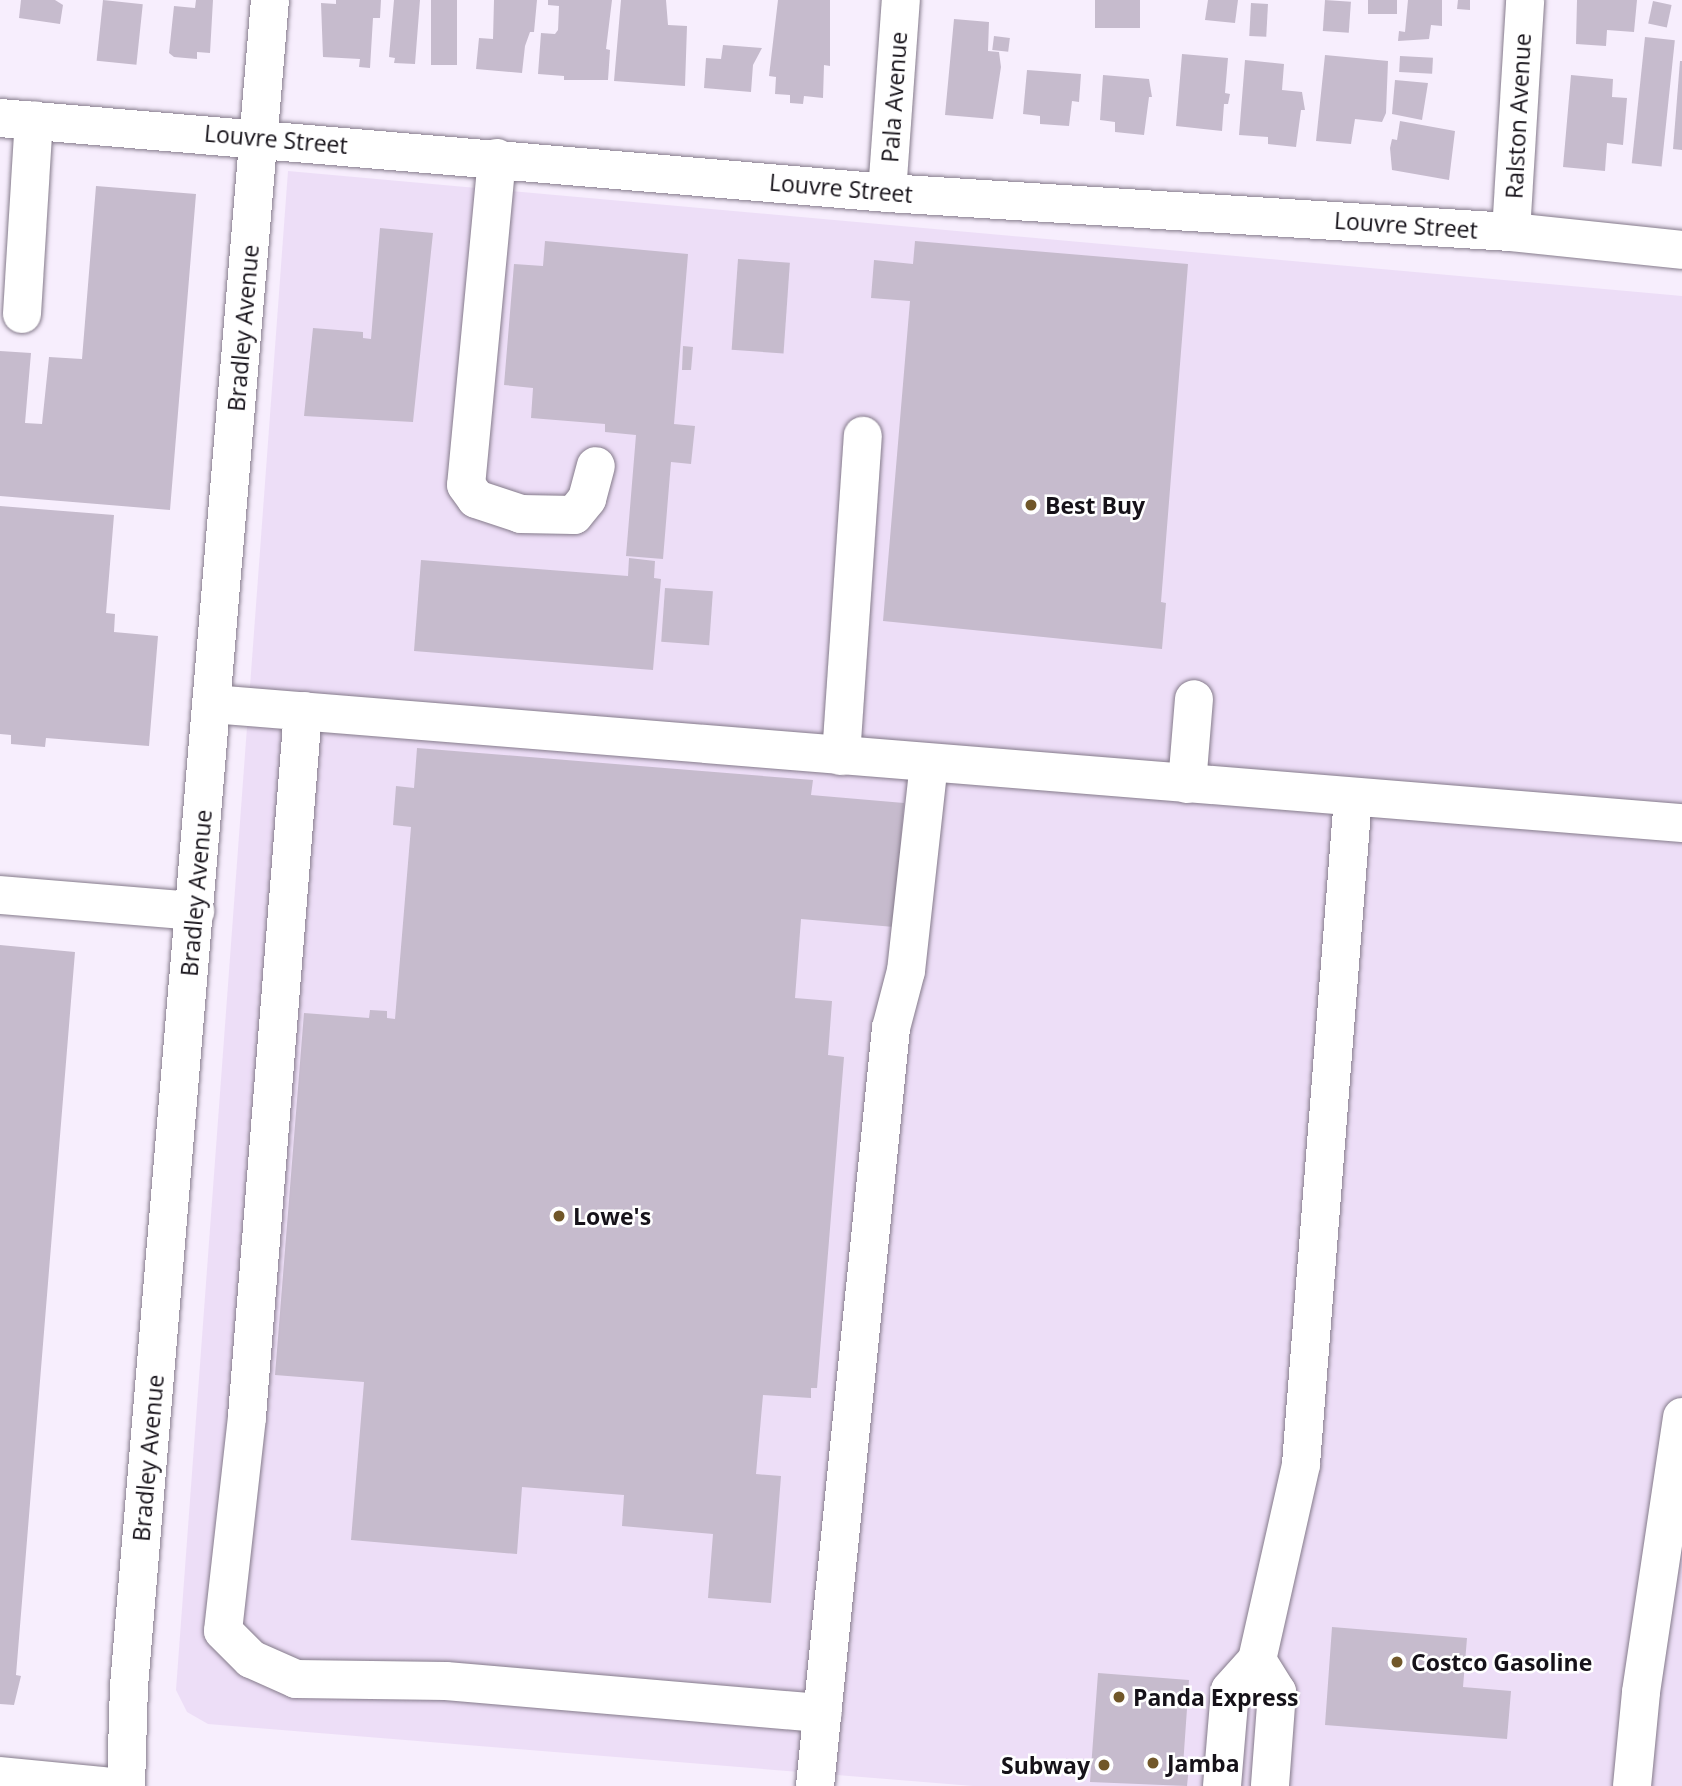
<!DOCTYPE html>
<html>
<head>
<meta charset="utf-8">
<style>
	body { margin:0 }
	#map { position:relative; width:1682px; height:1786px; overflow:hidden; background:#f7eefd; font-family:"Open Sans",sans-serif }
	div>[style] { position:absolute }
	.built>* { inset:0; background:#eddef7 }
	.building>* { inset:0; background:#c6bbcd; transform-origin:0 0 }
	.roads { filter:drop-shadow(0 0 2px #857b8b) drop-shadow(0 0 2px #857b8b) }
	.minor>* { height:38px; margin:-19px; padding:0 19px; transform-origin:19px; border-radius:19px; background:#fff }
	.dots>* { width:19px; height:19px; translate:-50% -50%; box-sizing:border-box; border:4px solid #fff; border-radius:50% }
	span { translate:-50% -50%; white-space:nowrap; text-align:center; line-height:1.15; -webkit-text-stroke:5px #fff; paint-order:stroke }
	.street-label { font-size:23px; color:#161219 }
	.poi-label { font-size:23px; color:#161219; font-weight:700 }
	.left { translate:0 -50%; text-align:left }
	.right { translate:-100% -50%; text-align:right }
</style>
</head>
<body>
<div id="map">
	<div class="built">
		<div style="clip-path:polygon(288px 171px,1682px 296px,1682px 1786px,973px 1786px,208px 1724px,187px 1712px,176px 1690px)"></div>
	</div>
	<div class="building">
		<div style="clip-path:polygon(21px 0,55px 0,63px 5px,60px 24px,19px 18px)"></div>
		<div style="left:103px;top:0;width:40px;height:61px;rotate:6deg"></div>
		<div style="clip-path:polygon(196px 0,213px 0,210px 53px,197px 52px,197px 59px,174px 57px,169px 53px,174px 6px,195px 8px)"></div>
		<div style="clip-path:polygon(336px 0,381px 0,380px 18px,373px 18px,370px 68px,359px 67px,360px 59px,323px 57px,321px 3px,336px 4px)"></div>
		<div style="clip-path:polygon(394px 0,420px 0,415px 64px,394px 63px,395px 58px,389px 57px)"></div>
		<div style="left:431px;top:0;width:26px;height:65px"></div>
		<div style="clip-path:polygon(494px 0,537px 0,534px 32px,530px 32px,525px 46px,522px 73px,476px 69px,479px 38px,493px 39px)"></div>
		<div style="clip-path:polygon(548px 0,612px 0,606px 49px,610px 50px,608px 80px,564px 80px,564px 76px,538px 74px,541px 33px,555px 34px,558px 30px,559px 6px,548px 5px)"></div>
		<div style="clip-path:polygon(621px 0,666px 0,668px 25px,687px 26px,685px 86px,614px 81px)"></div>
		<div style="clip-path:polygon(778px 0,830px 0,830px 66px,824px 65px,823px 98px,804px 96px,803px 104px,790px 103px,790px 95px,775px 94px,776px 77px,769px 76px)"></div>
		<div style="left:1095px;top:0;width:45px;height:28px"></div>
		<div style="clip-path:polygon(1208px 0,1238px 0,1235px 23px,1205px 20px)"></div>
		<div style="left:1325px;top:0;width:26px;height:31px;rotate:4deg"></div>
		<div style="left:1368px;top:0;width:29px;height:14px"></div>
		<div style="clip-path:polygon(1408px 0,1442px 0,1442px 26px,1431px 25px,1429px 39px,1398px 41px,1399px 31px,1405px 32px)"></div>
		<div style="clip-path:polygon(1458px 0,1470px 0,1470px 10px,1457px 9px)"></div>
		<div style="clip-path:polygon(1577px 0,1637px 0,1634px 32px,1607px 30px,1606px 46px,1576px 44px)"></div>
		<div style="left:1653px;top:1px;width:19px;height:23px;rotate:12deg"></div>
		<div style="left:1251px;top:3px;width:17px;height:33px;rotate:3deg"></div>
		<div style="clip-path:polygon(954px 19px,989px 22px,988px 51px,999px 52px,1001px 67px,993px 119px,945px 115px)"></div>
		<div style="left:994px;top:36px;width:16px;height:14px;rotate:7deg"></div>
		<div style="left:1645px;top:37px;width:30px;height:127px;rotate:6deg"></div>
		<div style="clip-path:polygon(723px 45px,762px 48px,753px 65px,751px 92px,704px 88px,706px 58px,721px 59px)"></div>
		<div style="clip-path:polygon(1182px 54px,1228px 58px,1225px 93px,1230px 94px,1228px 104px,1224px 104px,1222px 131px,1176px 126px)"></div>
		<div style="clip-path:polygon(1325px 55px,1388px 61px,1386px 113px,1382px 122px,1355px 119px,1351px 144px,1316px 141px)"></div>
		<div style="left:1400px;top:56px;width:33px;height:16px;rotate:3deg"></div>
		<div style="clip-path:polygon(1245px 60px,1284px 64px,1282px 90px,1302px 92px,1305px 110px,1301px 110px,1296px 147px,1268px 144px,1268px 137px,1239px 135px)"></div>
		<div style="clip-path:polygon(1680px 61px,1682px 61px,1682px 150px,1673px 149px)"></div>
		<div style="clip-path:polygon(1027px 70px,1081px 74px,1079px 102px,1072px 101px,1069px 126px,1040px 124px,1040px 116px,1023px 114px)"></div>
		<div style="clip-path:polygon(1103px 75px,1149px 79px,1152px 97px,1149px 97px,1144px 135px,1115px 132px,1115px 122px,1100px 120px)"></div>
		<div style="clip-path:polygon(1571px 75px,1613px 79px,1612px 97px,1627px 98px,1623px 145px,1607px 143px,1605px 171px,1563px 167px)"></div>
		<div style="clip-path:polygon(1395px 80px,1428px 83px,1422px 120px,1392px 114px)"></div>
		<div style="clip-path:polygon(1400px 121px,1455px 131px,1449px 180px,1392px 170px,1390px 148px,1392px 139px,1397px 140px)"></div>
		<div style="clip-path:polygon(96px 186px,196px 194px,170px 510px,0 496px,0 351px,31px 353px,25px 423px,42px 424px,49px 357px,82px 359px)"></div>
		<div style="clip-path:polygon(380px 228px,433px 233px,413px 422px,304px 416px,313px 328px,363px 332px,363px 338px,371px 339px)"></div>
		<div style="clip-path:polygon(545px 241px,688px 254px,674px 424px,695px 426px,691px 464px,671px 462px,663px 559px,626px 556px,636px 435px,605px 432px,605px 424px,531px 418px,533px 388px,504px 385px,514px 264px,543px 266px)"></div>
		<div style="clip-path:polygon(915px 241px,1188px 264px,1161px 602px,1166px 603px,1162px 649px,883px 621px,910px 301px,871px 298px,874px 260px,913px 264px)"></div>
		<div style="left:738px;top:259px;width:52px;height:91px;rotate:4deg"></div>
		<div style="clip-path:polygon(683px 346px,693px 347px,691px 370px,682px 370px)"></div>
		<div style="clip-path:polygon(0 506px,114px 515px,106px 613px,115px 614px,114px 632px,158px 636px,149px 746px,46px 738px,45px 747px,11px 744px,11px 735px,0 734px)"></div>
		<div style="clip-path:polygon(629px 558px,655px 561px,654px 578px,661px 579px,653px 670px,414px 651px,421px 560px,628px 576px)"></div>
		<div style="left:665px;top:588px;width:48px;height:54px;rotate:4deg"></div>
		<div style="clip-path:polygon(417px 748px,813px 780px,811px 795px,904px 803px,894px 927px,801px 919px,795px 998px,832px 1001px,828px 1055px,844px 1057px,817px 1388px,811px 1388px,811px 1398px,763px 1395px,756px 1474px,781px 1476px,771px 1603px,708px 1598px,713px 1534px,622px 1526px,624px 1495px,522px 1487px,517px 1554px,351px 1540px,364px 1382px,275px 1375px,304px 1013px,369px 1018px,370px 1010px,387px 1011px,387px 1018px,395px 1019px,411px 827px,393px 825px,396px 786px,414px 788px)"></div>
		<div style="clip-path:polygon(0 945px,75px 952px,16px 1675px,21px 1676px,14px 1705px,0 1704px)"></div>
		<div style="clip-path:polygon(1332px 1627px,1467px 1638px,1463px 1687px,1511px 1691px,1507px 1739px,1325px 1725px)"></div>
		<div style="clip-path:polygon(1098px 1673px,1189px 1680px,1183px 1766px,1189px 1766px,1187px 1786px,1090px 1782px)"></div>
	</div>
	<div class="roads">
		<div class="minor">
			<div style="left:0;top:118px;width:890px;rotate:4.83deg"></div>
			<div style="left:887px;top:193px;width:625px;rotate:3.58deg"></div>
			<div style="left:1511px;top:232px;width:172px;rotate:6deg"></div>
			<div style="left:497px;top:158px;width:328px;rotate:95.4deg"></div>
			<div style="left:466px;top:485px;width:17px;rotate:54deg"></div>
			<div style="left:476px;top:499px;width:47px;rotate:18.4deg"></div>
			<div style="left:521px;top:514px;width:53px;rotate:1.1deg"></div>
			<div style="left:574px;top:515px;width:21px;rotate:-51deg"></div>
			<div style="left:587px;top:499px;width:34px;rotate:-75deg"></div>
			<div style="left:887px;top:193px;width:194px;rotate:-85.9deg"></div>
			<div style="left:1511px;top:232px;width:232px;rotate:-86.5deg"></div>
			<div style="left:22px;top:314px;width:194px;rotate:-86.5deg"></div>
			<div style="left:212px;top:704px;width:1475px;rotate:4.63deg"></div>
			<div style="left:303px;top:711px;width:708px;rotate:94.54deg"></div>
			<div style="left:247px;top:1417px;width:215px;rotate:96.4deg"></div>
			<div style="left:223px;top:1631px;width:40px;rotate:45deg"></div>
			<div style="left:251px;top:1659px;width:49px;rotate:24deg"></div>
			<div style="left:296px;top:1679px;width:150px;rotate:0.8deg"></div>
			<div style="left:446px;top:1681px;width:378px;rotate:4.9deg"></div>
			<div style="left:841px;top:756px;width:321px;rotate:-86.1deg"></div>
			<div style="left:1187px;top:784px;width:85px;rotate:-85.3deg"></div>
			<div style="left:0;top:895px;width:196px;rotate:4.7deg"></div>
			<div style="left:1257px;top:1660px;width:38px;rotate:58deg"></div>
			<div style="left:1277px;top:1692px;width:94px;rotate:94.3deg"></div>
			<div style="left:0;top:1776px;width:104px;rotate:5.5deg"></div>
			<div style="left:126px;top:1786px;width:100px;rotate:-88.3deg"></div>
			<div style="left:129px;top:1686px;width:1692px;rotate:-85.22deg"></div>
			<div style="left:815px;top:1786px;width:762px;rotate:-84.27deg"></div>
			<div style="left:891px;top:1028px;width:59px;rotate:-75.3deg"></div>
			<div style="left:906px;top:971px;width:209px;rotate:-83.7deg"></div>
			<div style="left:1222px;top:1786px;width:96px;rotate:-85.2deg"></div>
			<div style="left:1230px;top:1690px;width:40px;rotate:-48deg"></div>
			<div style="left:1257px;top:1660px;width:201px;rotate:-77.3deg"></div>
			<div style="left:1301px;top:1464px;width:668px;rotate:-85.54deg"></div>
			<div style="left:1632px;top:1786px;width:94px;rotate:-84.5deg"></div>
			<div style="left:1641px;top:1692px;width:278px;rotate:-81.5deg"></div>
		</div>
	</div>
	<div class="dots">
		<div style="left:1031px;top:505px;background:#715729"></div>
		<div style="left:559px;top:1216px;background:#715729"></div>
		<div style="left:1397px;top:1662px;background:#715729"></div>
		<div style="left:1119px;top:1697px;background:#715729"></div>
		<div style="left:1153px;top:1763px;background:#715729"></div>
		<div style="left:1104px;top:1765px;background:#715729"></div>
	</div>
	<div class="street-label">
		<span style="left:894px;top:97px;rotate:-86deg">Pala Avenue</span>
		<span style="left:1518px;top:116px;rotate:-87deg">Ralston Avenue</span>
		<span style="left:276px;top:139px;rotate:5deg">Louvre Street</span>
		<span style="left:841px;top:188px;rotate:5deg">Louvre Street</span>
		<span style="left:1406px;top:225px;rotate:4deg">Louvre Street</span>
		<span style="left:243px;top:328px;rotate:-85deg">Bradley Avenue</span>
		<span style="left:196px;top:893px;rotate:-85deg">Bradley Avenue</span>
		<span style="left:148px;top:1458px;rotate:-85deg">Bradley Avenue</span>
	</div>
	<div class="poi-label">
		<span class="left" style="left:1045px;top:505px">Best Buy</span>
		<span class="left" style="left:573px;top:1216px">Lowe's</span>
		<span class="left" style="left:1411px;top:1662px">Costco Gasoline</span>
		<span class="left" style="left:1133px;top:1697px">Panda Express</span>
		<span class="left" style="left:1167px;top:1763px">Jamba</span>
		<span class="right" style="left:1090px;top:1765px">Subway</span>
	</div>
</div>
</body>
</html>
